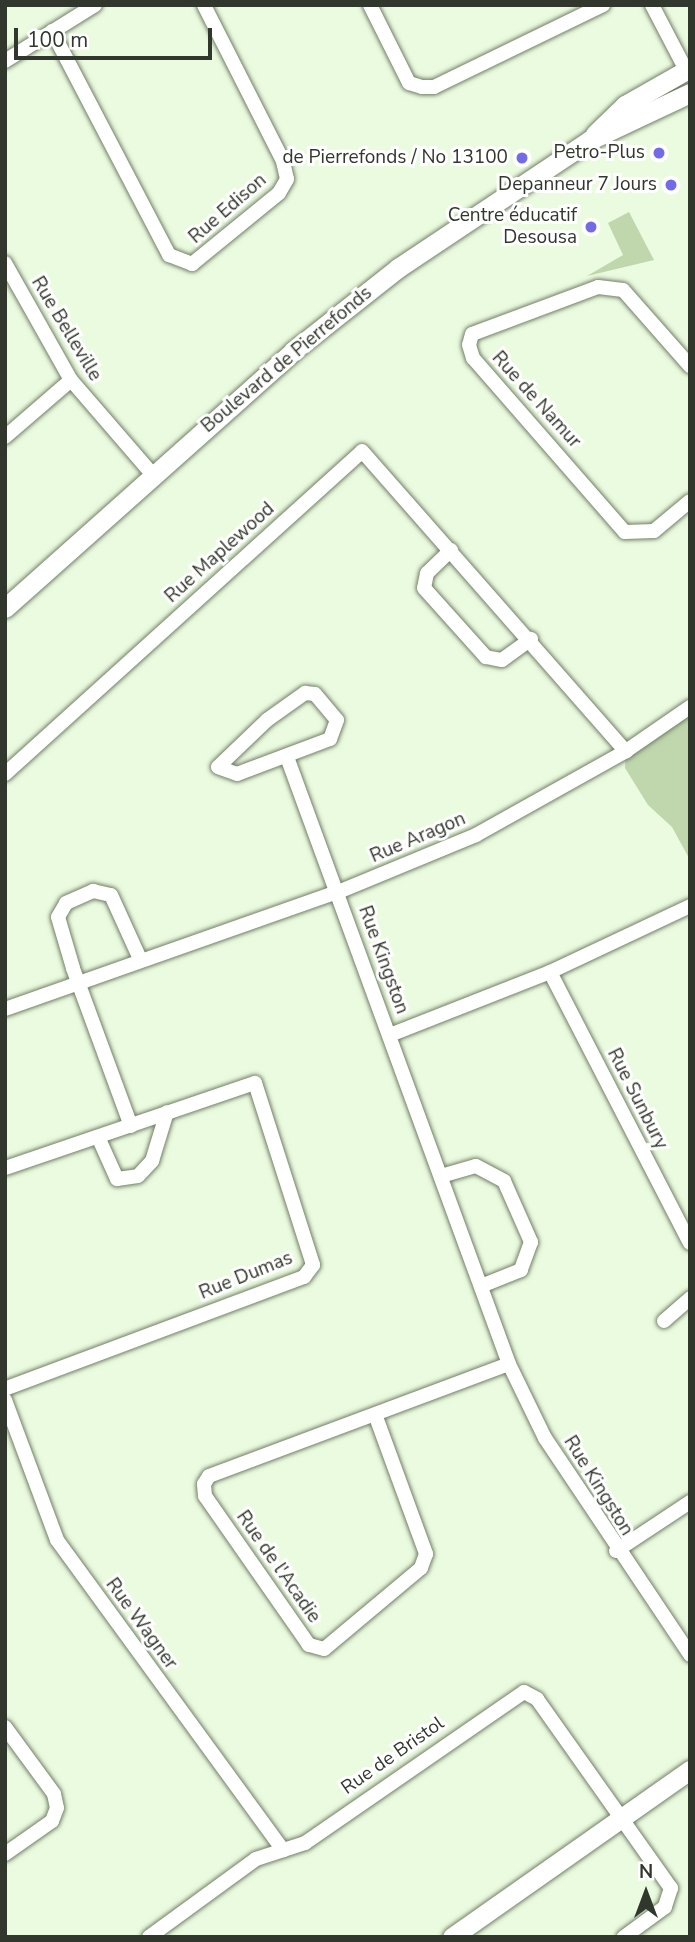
<!DOCTYPE html>
<html>
<head>
<meta charset="utf-8">
<style>
	body { margin:0 }
	#map { position:relative; width:695px; height:1942px; overflow:hidden; background:#ebfbdf; font-family:"Nunito Sans",sans-serif }
	div>[style] { position:absolute }
	.green>* { inset:0; background:#c0d7ad }
	.roads { filter:drop-shadow(0 0 2px #717f66) drop-shadow(0 0 2px #717f66) }
	.street>* { height:14px; margin:-7px; padding:0 7px; transform-origin:7px; border-radius:7px; background:#fff }
	.secondary>* { height:19px; margin:-9.5px; padding:0 9.5px; transform-origin:9.5px; border-radius:9.5px; background:#fff }
	.dots>* { width:19px; height:19px; translate:-50% -50%; box-sizing:border-box; border:4px solid #fff; border-radius:50% }
	span { translate:-50% -50%; white-space:nowrap; text-align:center; line-height:1.15; -webkit-text-stroke:6px #fff; paint-order:stroke }
	.poi-label { font-size:19px; color:#31372c }
	.right { translate:-100% -50%; text-align:right }
	.street-label { font-size:19px; color:#31372c }
	.frame { position:absolute; inset:0; border:7px solid #31372c; pointer-events:none }
	.north { position:absolute; left:611px; top:1858px; width:70px; height:70px; -webkit-text-stroke:5px #fff; paint-order:stroke; rotate:0deg; font-size:19px; font-weight:700; line-height:28px; text-align:center; color:#31372c }
	.north::after { content:''; display:block; margin:auto; width:24px; height:32px; background:#31372c; clip-path:polygon(50% 0,100% 100%,50% 72%,0 100%) }
	.scale { position:absolute; left:14px; top:28px; width:198px; height:32px; box-sizing:border-box; border:4px solid #31372c; border-top:0; padding-left:9px; font-size:21px; line-height:24px; white-space:nowrap; color:#31372c; -webkit-text-stroke:5px #fff; paint-order:stroke }
</style>
</head>
<body>
<div id="map">
	<div class="green">
		<div style="clip-path:polygon(629px 212px,654px 260px,587px 276px,623px 255px,608px 223px)"></div>
		<div style="clip-path:polygon(690px 707px,690px 860px,672px 827px,648px 805px,625px 768px,626px 751px)"></div>
	</div>
	<div class="roads">
		<div class="street">
			<div style="left:370px;top:5px;width:87px;rotate:63.4deg"></div>
			<div style="left:409px;top:83px;width:14px;rotate:17deg"></div>
			<div style="left:422px;top:87px;width:12px"></div>
			<div style="left:434px;top:87px;width:188px;rotate:-25.9deg"></div>
			<div style="left:652px;top:5px;width:73px;rotate:62.4deg"></div>
			<div style="left:52px;top:31px;width:253px;rotate:62.4deg"></div>
			<div style="left:169px;top:255px;width:25px;rotate:21deg"></div>
			<div style="left:192px;top:264px;width:112px;rotate:-39.2deg"></div>
			<div style="left:279px;top:193px;width:16px;rotate:-60deg"></div>
			<div style="left:287px;top:179px;width:18px;rotate:-103deg"></div>
			<div style="left:283px;top:161px;width:175px;rotate:-116.9deg"></div>
			<div style="left:5px;top:61px;width:106px;rotate:-31.9deg"></div>
			<div style="left:5px;top:263px;width:134px;rotate:60.6deg"></div>
			<div style="left:71px;top:380px;width:125px;rotate:49.2deg"></div>
			<div style="left:690px;top:366px;width:101px;rotate:-131.4deg"></div>
			<div style="left:623px;top:290px;width:25px;rotate:-173deg"></div>
			<div style="left:598px;top:287px;width:134px;rotate:159.5deg"></div>
			<div style="left:472px;top:334px;width:11px;rotate:105deg"></div>
			<div style="left:469px;top:345px;width:14px;rotate:73deg"></div>
			<div style="left:473px;top:358px;width:231px;rotate:48.9deg"></div>
			<div style="left:625px;top:532px;width:29px;rotate:-2deg"></div>
			<div style="left:654px;top:531px;width:47px;rotate:-39.8deg"></div>
			<div style="left:5px;top:437px;width:87px;rotate:-40.8deg"></div>
			<div style="left:451px;top:550px;width:33px;rotate:136deg"></div>
			<div style="left:427px;top:573px;width:15px;rotate:101deg"></div>
			<div style="left:424px;top:588px;width:93px;rotate:48.1deg"></div>
			<div style="left:486px;top:657px;width:16px;rotate:11deg"></div>
			<div style="left:502px;top:660px;width:36px;rotate:-36deg"></div>
			<div style="left:305px;top:693px;width:10px;rotate:6deg"></div>
			<div style="left:315px;top:694px;width:34px;rotate:50deg"></div>
			<div style="left:337px;top:720px;width:20px;rotate:110deg"></div>
			<div style="left:330px;top:739px;width:99px;rotate:159.4deg"></div>
			<div style="left:237px;top:774px;width:20px;rotate:-160deg"></div>
			<div style="left:218px;top:767px;width:68px;rotate:-43.8deg"></div>
			<div style="left:267px;top:720px;width:47px;rotate:-35.4deg"></div>
			<div style="left:287px;top:757px;width:646px;rotate:69.91deg"></div>
			<div style="left:509px;top:1364px;width:82px;rotate:64.1deg"></div>
			<div style="left:545px;top:1438px;width:261px;rotate:56.2deg"></div>
			<div style="left:5px;top:774px;width:481px;rotate:-42.1deg"></div>
			<div style="left:362px;top:451px;width:400px;rotate:48.7deg"></div>
			<div style="left:550px;top:972px;width:305px;rotate:62.7deg"></div>
			<div style="left:5px;top:1009px;width:353px;rotate:-19.4deg"></div>
			<div style="left:338px;top:892px;width:149px;rotate:-22.4deg"></div>
			<div style="left:476px;top:835px;width:172px;rotate:-29.2deg"></div>
			<div style="left:626px;top:751px;width:78px;rotate:-34.5deg"></div>
			<div style="left:390px;top:1035px;width:172px;rotate:-21.5deg"></div>
			<div style="left:550px;top:972px;width:155px;rotate:-25.2deg"></div>
			<div style="left:131px;top:1126px;width:168px;rotate:-110.2deg"></div>
			<div style="left:73px;top:968px;width:53px;rotate:-106.4deg"></div>
			<div style="left:58px;top:917px;width:16px;rotate:-60deg"></div>
			<div style="left:66px;top:903px;width:30px;rotate:-24deg"></div>
			<div style="left:93px;top:891px;width:18px;rotate:13deg"></div>
			<div style="left:111px;top:895px;width:70px;rotate:65.6deg"></div>
			<div style="left:99px;top:1139px;width:44px;rotate:65.8deg"></div>
			<div style="left:117px;top:1179px;width:21px;rotate:-8deg"></div>
			<div style="left:138px;top:1176px;width:21px;rotate:-47deg"></div>
			<div style="left:152px;top:1161px;width:51px;rotate:-73deg"></div>
			<div style="left:5px;top:1168px;width:264px;rotate:-18.8deg"></div>
			<div style="left:255px;top:1083px;width:191px;rotate:72.3deg"></div>
			<div style="left:313px;top:1265px;width:15px;rotate:127deg"></div>
			<div style="left:304px;top:1277px;width:319px;rotate:159.5deg"></div>
			<div style="left:441px;top:1176px;width:36px;rotate:-16deg"></div>
			<div style="left:476px;top:1166px;width:32px;rotate:28deg"></div>
			<div style="left:504px;top:1181px;width:67px;rotate:66.1deg"></div>
			<div style="left:531px;top:1242px;width:30px;rotate:110deg"></div>
			<div style="left:521px;top:1270px;width:43px;rotate:158.2deg"></div>
			<div style="left:664px;top:1321px;width:35px;rotate:-41deg"></div>
			<div style="left:5px;top:1400px;width:149px;rotate:69.6deg"></div>
			<div style="left:57px;top:1540px;width:384px;rotate:53.9deg"></div>
			<div style="left:376px;top:1417px;width:146px;rotate:69.9deg"></div>
			<div style="left:426px;top:1554px;width:15px;rotate:110deg"></div>
			<div style="left:421px;top:1568px;width:126px;rotate:140.1deg"></div>
			<div style="left:324px;top:1649px;width:16px;rotate:-165deg"></div>
			<div style="left:309px;top:1645px;width:182px;rotate:-124.9deg"></div>
			<div style="left:205px;top:1496px;width:12px;rotate:-95deg"></div>
			<div style="left:204px;top:1484px;width:9px;rotate:-58deg"></div>
			<div style="left:209px;top:1476px;width:320px;rotate:-20.5deg"></div>
			<div style="left:616px;top:1551px;width:89px;rotate:-33.5deg"></div>
			<div style="left:5px;top:1727px;width:83px;rotate:53.8deg"></div>
			<div style="left:54px;top:1794px;width:14px;rotate:78deg"></div>
			<div style="left:57px;top:1808px;width:14px;rotate:111deg"></div>
			<div style="left:52px;top:1821px;width:57px;rotate:144.9deg"></div>
			<div style="left:149px;top:1937px;width:132px;rotate:-36.1deg"></div>
			<div style="left:256px;top:1859px;width:52px;rotate:-18.1deg"></div>
			<div style="left:305px;top:1843px;width:266px;rotate:-34.6deg"></div>
			<div style="left:524px;top:1692px;width:15px;rotate:28deg"></div>
			<div style="left:537px;top:1699px;width:232px;rotate:54.7deg"></div>
			<div style="left:671px;top:1888px;width:20px;rotate:108deg"></div>
			<div style="left:665px;top:1907px;width:51px;rotate:143.8deg"></div>
		</div>
		<div class="secondary">
			<div style="left:595px;top:134px;width:42px;rotate:-44deg"></div>
			<div style="left:625px;top:105px;width:75px;rotate:-29.6deg"></div>
			<div style="left:5px;top:608px;width:386px;rotate:-41.7deg"></div>
			<div style="left:293px;top:351px;width:134px;rotate:-38.3deg"></div>
			<div style="left:398px;top:268px;width:231px;rotate:-33.7deg"></div>
			<div style="left:590px;top:140px;width:110px;rotate:-25.2deg"></div>
			<div style="left:452px;top:1937px;width:291px;rotate:-35.1deg"></div>
		</div>
	</div>
	<div class="dots">
		<div style="left:659px;top:153px;background:#716ce6"></div>
		<div style="left:522px;top:158px;background:#716ce6"></div>
		<div style="left:671px;top:185px;background:#716ce6"></div>
		<div style="left:591px;top:227px;background:#716ce6"></div>
	</div>
	<div class="poi-label">
		<span class="right" style="left:645px;top:153px">Petro-Plus</span>
		<span class="right" style="left:508px;top:158px">de Pierrefonds / No 13100</span>
		<span class="right" style="left:657px;top:185px">Depanneur 7 Jours</span>
		<span class="right" style="left:577px;top:227px">Centre éducatif<br>Desousa</span>
	</div>
	<div class="street-label">
		<span style="left:228px;top:209px;rotate:-41deg">Rue Edison</span>
		<span style="left:66px;top:329px;rotate:59deg">Rue Belleville</span>
		<span style="left:287px;top:360px;rotate:-40deg">Boulevard de Pierrefonds</span>
		<span style="left:536px;top:400px;rotate:48deg">Rue de Namur</span>
		<span style="left:220px;top:553px;rotate:-42deg">Rue Maplewood</span>
		<span style="left:418px;top:838px;rotate:-23deg">Rue Aragon</span>
		<span style="left:383px;top:960px;rotate:70deg">Rue Kingston</span>
		<span style="left:637px;top:1099px;rotate:63deg">Rue Sunbury</span>
		<span style="left:246px;top:1276px;rotate:-22deg">Rue Dumas</span>
		<span style="left:598px;top:1486px;rotate:58deg">Rue Kingston</span>
		<span style="left:278px;top:1567px;rotate:55deg">Rue de l'Acadie</span>
		<span style="left:141px;top:1624px;rotate:54deg">Rue Wagner</span>
		<span style="left:393px;top:1756px;rotate:-35deg">Rue de Bristol</span>
	</div>
	<div class="frame"></div>
	<div class="north">N</div>
	<div class="scale">100 m</div>
</div>
</body>
</html>
